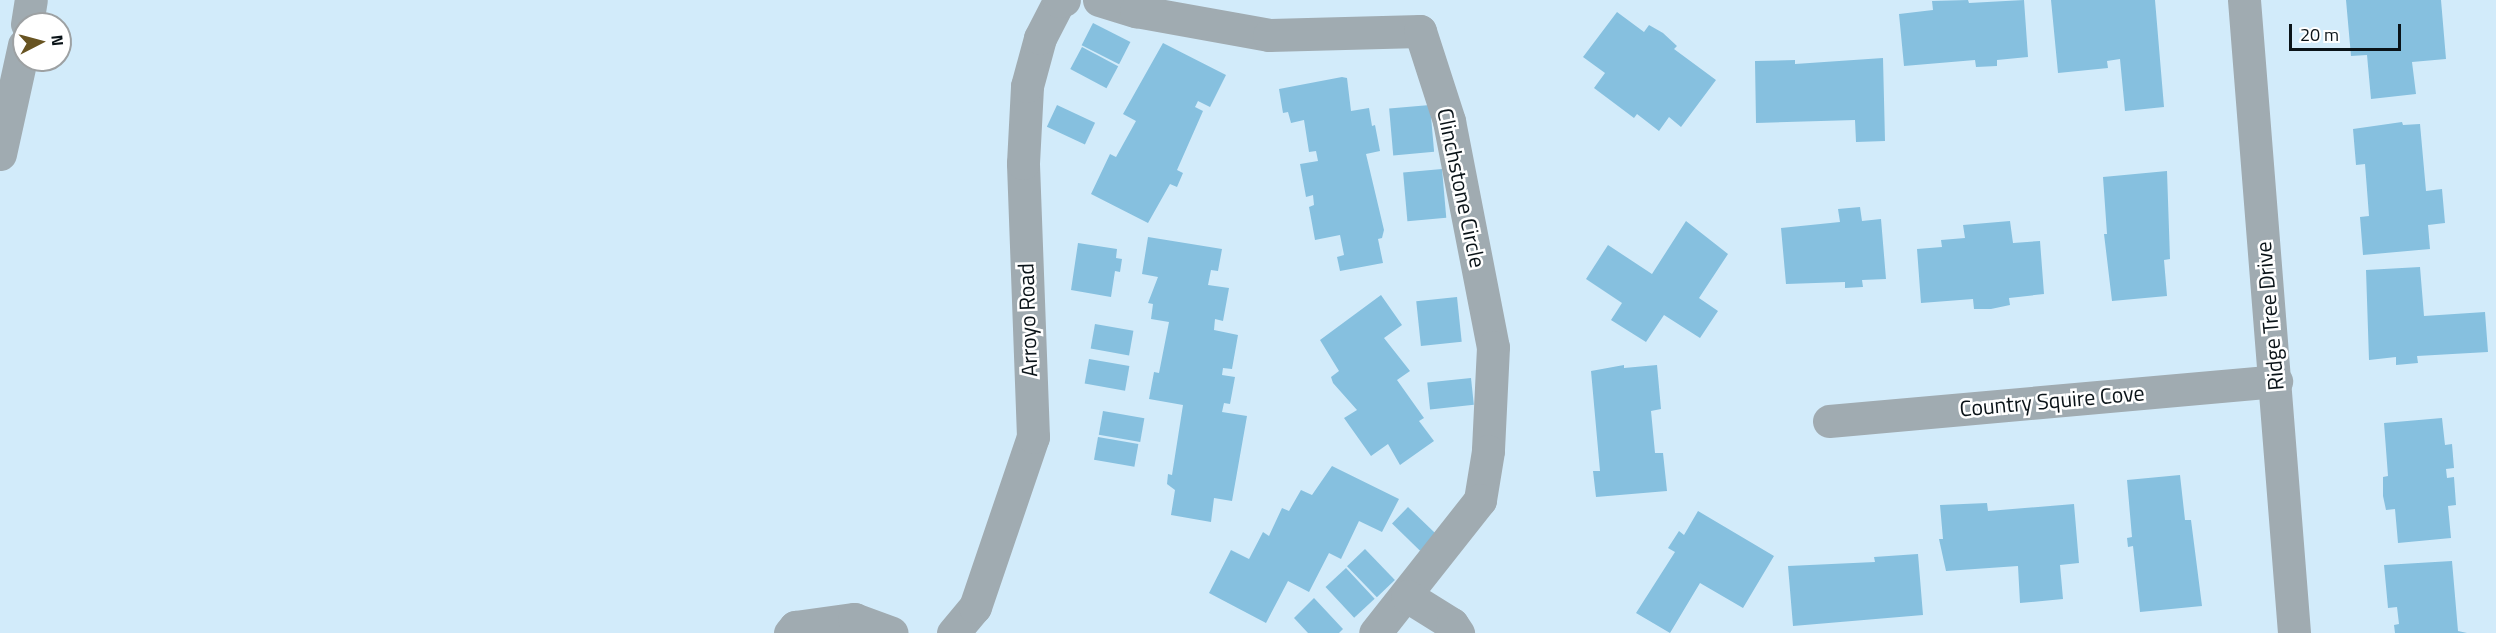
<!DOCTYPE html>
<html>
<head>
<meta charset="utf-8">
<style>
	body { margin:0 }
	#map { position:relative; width:2496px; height:633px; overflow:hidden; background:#d2ebfa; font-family:"Titillium Web",sans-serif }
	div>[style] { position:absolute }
	.building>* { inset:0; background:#86c0df; transform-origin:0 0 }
	.minor>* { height:33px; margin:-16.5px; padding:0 16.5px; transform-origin:16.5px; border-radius:16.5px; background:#a0abb1 }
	span { translate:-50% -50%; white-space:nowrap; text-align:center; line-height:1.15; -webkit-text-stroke:5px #fff; paint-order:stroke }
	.street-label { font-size:22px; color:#0a1318 }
	.north { position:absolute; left:12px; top:12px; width:60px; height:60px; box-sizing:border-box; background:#fff; border:2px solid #9da1a3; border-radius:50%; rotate:84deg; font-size:16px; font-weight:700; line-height:24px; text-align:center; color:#0a1318 }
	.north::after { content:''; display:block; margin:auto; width:21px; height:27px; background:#685422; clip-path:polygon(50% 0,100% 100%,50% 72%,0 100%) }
	.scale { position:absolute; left:2289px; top:24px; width:112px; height:27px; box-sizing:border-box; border:3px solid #0a1318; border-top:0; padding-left:8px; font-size:18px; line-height:21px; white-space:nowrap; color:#0a1318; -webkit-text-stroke:4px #fff; paint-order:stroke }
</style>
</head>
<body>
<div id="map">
	<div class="building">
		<div style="clip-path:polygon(1968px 0,1969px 3px,2024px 0,2028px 57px,1997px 60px,1997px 66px,1976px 67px,1975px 60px,1904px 66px,1899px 14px,1933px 10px,1932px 1px)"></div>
		<div style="clip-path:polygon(2051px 0,2155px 0,2164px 107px,2125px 111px,2120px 59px,2107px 61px,2108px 68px,2058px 73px)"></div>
		<div style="clip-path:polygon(2346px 0,2441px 0,2446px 59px,2412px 62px,2416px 94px,2371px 99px,2367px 55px,2351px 56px)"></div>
		<div style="clip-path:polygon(1617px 12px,1644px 32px,1649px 25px,1663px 33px,1677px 46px,1674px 49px,1716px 80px,1681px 127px,1669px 117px,1659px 131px,1637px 114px,1634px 118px,1594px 88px,1605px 73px,1583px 57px)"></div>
		<div style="left:1093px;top:23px;width:42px;height:25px;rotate:27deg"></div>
		<div style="clip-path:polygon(1163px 43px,1226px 75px,1210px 107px,1198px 101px,1195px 107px,1203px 111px,1177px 170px,1183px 173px,1177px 187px,1170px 184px,1148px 223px,1091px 194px,1110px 154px,1116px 157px,1136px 121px,1123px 114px)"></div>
		<div style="left:1082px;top:47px;width:41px;height:25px;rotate:28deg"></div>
		<div style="clip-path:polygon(1883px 58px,1885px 141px,1856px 142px,1855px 120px,1756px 123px,1755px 61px,1795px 60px,1795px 64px)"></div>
		<div style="clip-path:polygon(1342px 77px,1347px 78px,1351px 111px,1369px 108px,1372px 126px,1375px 125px,1380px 151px,1366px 154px,1384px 230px,1382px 238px,1378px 239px,1383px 263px,1340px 271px,1337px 257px,1344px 255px,1340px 235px,1315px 240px,1309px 207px,1314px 205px,1313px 195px,1306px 197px,1300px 164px,1318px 161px,1316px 151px,1309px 152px,1304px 120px,1291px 123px,1288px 112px,1283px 113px,1279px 89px)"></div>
		<div style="left:1057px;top:105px;width:42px;height:24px;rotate:25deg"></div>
		<div style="left:1430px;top:105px;width:47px;height:41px;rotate:85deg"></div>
		<div style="clip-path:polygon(2402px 122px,2403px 125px,2420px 124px,2426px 191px,2442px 189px,2445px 223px,2428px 225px,2430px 249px,2363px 255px,2360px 217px,2369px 216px,2365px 164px,2356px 165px,2353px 129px)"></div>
		<div style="left:1442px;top:169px;width:49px;height:39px;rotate:85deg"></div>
		<div style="clip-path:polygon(2167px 171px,2170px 259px,2164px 260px,2167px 296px,2112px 301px,2104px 234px,2107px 234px,2103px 177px)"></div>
		<div style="clip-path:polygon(1860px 207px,1862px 221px,1881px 219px,1886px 279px,1862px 280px,1863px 287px,1845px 288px,1845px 282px,1786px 284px,1781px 228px,1840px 222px,1838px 209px)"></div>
		<div style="clip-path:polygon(1686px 221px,1728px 254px,1699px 298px,1718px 311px,1700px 338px,1664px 315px,1646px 342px,1611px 320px,1622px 303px,1586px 279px,1608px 245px,1652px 274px)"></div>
		<div style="clip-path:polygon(2010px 221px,2013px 243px,2040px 241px,2044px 294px,2009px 298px,2010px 305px,1991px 309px,1974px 309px,1973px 299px,1921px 303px,1917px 249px,1942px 247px,1941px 240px,1965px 238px,1963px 225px)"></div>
		<div style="clip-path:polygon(1148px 237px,1222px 249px,1218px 271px,1211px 270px,1208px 285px,1229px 288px,1223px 321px,1215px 319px,1214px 330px,1238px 335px,1232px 369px,1223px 368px,1222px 375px,1235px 377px,1230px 404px,1224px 403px,1222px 412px,1247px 416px,1232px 501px,1214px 498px,1211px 522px,1171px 515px,1175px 490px,1167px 484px,1168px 474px,1172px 475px,1183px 405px,1149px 399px,1154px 372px,1159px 373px,1169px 322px,1151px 319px,1153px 304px,1148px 303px,1158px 277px,1142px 274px)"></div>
		<div style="clip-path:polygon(1078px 243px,1117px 249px,1116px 258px,1122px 259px,1120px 272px,1115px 271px,1111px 297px,1071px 290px)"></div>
		<div style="clip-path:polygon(2420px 267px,2424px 316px,2485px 312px,2488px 352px,2417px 356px,2418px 363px,2396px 365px,2396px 357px,2369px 360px,2366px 270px)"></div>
		<div style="clip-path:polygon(1381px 295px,1402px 325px,1384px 338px,1410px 371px,1397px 380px,1424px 418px,1419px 421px,1434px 441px,1400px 465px,1388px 444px,1371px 456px,1344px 418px,1357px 410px,1333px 383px,1331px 377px,1339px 371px,1320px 340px)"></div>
		<div style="left:1457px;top:297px;width:45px;height:41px;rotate:84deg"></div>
		<div style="left:1095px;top:324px;width:39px;height:25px;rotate:10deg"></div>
		<div style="left:1089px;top:359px;width:41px;height:25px;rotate:10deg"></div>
		<div style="clip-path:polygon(1624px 365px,1624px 368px,1657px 365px,1661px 409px,1651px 411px,1655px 453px,1663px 453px,1667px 491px,1596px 497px,1593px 471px,1600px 471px,1591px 371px)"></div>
		<div style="left:1471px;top:378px;width:27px;height:44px;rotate:84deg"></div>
		<div style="left:1103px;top:411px;width:42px;height:24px;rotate:10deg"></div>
		<div style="clip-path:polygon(2442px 418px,2445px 445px,2452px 444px,2454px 468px,2446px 469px,2447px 478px,2454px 477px,2456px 505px,2448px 506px,2451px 538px,2398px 543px,2395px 509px,2386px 510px,2383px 496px,2383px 477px,2388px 476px,2384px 423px)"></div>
		<div style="left:1098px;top:437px;width:41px;height:23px;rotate:10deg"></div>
		<div style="clip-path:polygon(1332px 466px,1399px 499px,1382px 532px,1359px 521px,1341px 559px,1329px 553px,1309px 592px,1288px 581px,1266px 623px,1209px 593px,1231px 550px,1249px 559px,1263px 532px,1269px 536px,1282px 508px,1289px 511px,1301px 490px,1312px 495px)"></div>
		<div style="clip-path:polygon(2180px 475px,2185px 520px,2191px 520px,2202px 606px,2140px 612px,2133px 546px,2128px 547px,2127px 538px,2132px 537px,2127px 480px)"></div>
		<div style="clip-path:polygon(1987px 503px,1988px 511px,2074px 504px,2079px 563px,2060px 565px,2063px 599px,2020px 603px,2018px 566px,1946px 571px,1939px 539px,1943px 539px,1940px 505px)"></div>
		<div style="left:1408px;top:507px;width:39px;height:23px;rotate:44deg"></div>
		<div style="clip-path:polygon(1698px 511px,1774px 556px,1743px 608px,1700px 583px,1670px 633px,1636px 613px,1675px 552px,1668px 548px,1679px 531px,1684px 535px)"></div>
		<div style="left:1365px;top:549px;width:43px;height:25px;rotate:46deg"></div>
		<div style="clip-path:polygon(1918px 554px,1923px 615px,1793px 626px,1788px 566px,1875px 562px,1874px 557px)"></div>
		<div style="clip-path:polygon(2452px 561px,2458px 631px,2467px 633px,2395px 633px,2394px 625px,2399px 624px,2397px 607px,2388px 608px,2384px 565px)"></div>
		<div style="left:1346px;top:568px;width:42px;height:28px;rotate:47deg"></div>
		<div style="clip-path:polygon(1314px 598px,1343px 629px,1339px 633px,1308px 633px,1294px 618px)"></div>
	</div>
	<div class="minor">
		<div style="left:1099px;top:0;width:39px;rotate:17deg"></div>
		<div style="left:1136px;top:11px;width:135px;rotate:10.2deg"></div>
		<div style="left:1269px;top:35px;width:151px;rotate:-1.5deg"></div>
		<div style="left:1420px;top:31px;width:95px;rotate:72.1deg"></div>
		<div style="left:1449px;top:121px;width:230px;rotate:79deg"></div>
		<div style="left:1493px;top:347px;width:104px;rotate:92.8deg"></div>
		<div style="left:1488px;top:451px;width:50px;rotate:99.3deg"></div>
		<div style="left:1480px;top:500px;width:169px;rotate:128.3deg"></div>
		<div style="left:2244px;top:0;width:635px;rotate:85.48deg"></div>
		<div style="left:27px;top:24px;width:24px;rotate:-81deg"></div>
		<div style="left:0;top:154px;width:112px;rotate:-77.6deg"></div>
		<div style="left:1829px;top:421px;width:449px;rotate:-5.1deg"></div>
		<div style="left:1407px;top:596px;width:53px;rotate:31.9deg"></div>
		<div style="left:1452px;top:624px;width:11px;rotate:56deg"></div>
		<div style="left:790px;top:633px;width:8px;rotate:-50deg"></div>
		<div style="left:795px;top:627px;width:60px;rotate:-7.7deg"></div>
		<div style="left:854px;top:619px;width:40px;rotate:20.2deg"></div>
		<div style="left:953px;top:633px;width:34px;rotate:-50deg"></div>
		<div style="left:975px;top:607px;width:180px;rotate:-71.2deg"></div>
		<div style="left:1033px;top:437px;width:274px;rotate:-92.1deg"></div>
		<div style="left:1023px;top:163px;width:77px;rotate:-87deg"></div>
		<div style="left:1027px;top:86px;width:50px;rotate:-74.8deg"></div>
		<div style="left:1040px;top:38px;width:42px;rotate:-62.8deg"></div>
		<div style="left:1059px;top:1px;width:5px;rotate:-11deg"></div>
	</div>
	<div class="street-label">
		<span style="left:1461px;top:188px;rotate:78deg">Clinchstone Circle</span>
		<span style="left:2270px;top:316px;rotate:-95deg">Ridge Tree Drive</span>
		<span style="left:1028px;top:320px;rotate:-92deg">Arroyo Road</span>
		<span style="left:2052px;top:401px;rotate:-5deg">Country Squire Cove</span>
	</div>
	<div class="north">N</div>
	<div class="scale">20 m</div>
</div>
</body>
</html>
